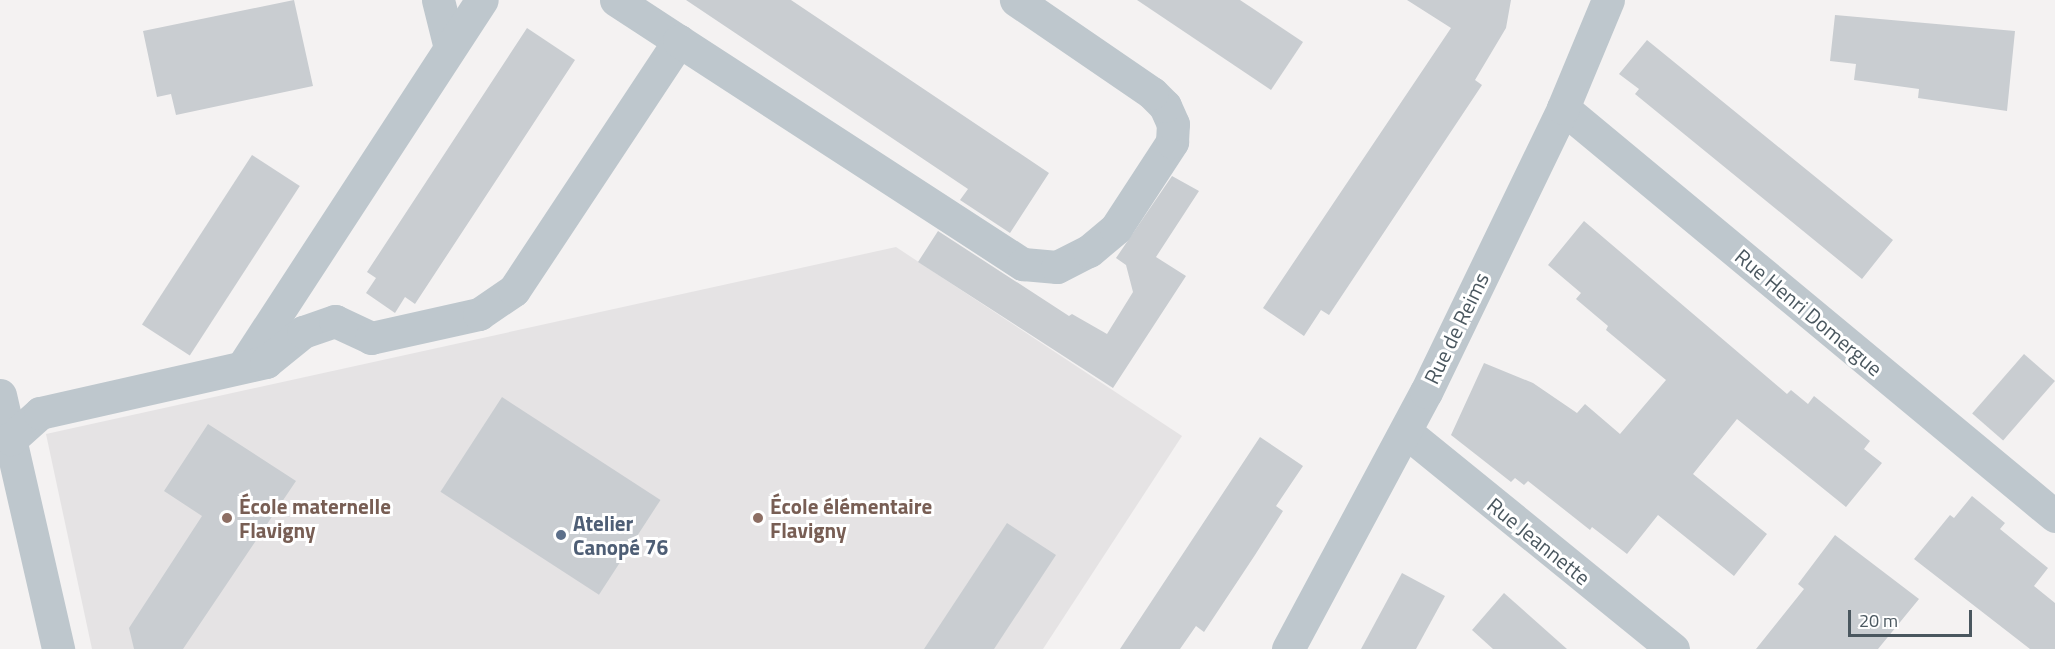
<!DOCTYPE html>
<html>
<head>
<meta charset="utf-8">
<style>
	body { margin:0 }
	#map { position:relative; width:2055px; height:649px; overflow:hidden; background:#f4f2f2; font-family:"Titillium Web",sans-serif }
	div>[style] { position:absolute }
	.education>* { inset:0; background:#e5e3e4 }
	.building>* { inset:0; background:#c9cdd1; transform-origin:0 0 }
	.minor>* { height:33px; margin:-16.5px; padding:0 16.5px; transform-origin:16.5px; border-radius:16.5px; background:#bec7cd }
	.dots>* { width:16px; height:16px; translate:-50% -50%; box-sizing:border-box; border:3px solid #fff; border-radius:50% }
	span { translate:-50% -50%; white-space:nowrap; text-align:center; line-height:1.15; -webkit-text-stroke:6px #fff; paint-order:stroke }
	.street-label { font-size:21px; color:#4a575f }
	.education-label { font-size:21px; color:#785e54; font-weight:700 }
	.left { translate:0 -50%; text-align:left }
	.service-label { font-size:21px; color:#4e5e75; font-weight:700 }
	.scale { position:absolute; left:1848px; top:610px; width:124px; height:27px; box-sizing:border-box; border:3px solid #4a575f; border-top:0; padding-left:8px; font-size:18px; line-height:21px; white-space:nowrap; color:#4a575f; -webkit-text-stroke:4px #fff; paint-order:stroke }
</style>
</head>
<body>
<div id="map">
	<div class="education">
		<div style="clip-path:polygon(896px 247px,1182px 436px,1043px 649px,92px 649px,46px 434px)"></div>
	</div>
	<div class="building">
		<div style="clip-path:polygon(294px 0,313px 86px,176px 115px,171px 94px,157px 97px,143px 31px)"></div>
		<div style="clip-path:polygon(686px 0,791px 0,1049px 173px,1010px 233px,960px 200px,968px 189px)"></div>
		<div style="clip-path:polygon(1137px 0,1240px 0,1303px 42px,1271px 90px)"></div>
		<div style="clip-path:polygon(1407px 0,1511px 0,1506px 28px,1475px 80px,1482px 85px,1329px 315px,1321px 310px,1304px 336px,1263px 308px,1451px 28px)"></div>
		<div style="clip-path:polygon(1835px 15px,2015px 31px,2007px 111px,1918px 98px,1919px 89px,1854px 80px,1856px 64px,1830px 61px)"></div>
		<div style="clip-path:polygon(527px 28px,575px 60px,415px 304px,405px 297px,395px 313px,366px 293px,376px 278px,367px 272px)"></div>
		<div style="clip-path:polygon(1647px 40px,1893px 240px,1862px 279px,1635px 94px,1639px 89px,1619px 74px)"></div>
		<div style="left:252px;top:155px;width:57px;height:202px;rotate:33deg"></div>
		<div style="clip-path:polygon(1172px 176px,1199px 191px,1156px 257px,1186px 276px,1113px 388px,918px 262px,938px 231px,1069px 316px,1072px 314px,1107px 334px,1133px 292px,1126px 265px,1116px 258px)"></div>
		<div style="clip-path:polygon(1584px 221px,1787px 394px,1791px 390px,1808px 404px,1814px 396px,1870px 441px,1864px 449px,1882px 463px,1846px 507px,1737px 419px,1693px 474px,1767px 534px,1734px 576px,1658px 515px,1627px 554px,1592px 527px,1590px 530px,1528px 481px,1524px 485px,1515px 478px,1511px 482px,1451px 435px,1484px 363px,1533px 383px,1577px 413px,1585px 404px,1620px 434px,1666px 380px,1606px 330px,1608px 326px,1576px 299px,1581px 293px,1548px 265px)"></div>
		<div style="left:2024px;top:354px;width:41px;height:79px;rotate:41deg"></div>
		<div style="left:502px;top:397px;width:189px;height:113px;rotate:33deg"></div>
		<div style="clip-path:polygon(208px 424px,296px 481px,183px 649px,134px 649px,129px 628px,202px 516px,164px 491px)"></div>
		<div style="clip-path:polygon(1260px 437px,1303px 466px,1276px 506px,1283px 511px,1255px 555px,1204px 632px,1196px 626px,1180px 649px,1120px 649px)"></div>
		<div style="clip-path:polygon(1972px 496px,2005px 523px,2000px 529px,2048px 568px,2034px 586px,2055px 603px,2055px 649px,2030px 649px,1914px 559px,1950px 515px,1954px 518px)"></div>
		<div style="clip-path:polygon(1007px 523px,1056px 555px,994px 649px,924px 649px)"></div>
		<div style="clip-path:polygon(1835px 535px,1919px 599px,1878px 649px,1756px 649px,1804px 589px,1798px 584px)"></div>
		<div style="clip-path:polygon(1402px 573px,1445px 596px,1416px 649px,1361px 649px)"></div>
		<div style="clip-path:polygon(1504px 593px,1567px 649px,1493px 649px,1472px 630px)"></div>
	</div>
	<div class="minor">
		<div style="left:438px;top:0;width:49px;rotate:76deg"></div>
		<div style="left:616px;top:0;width:75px;rotate:33.1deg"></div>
		<div style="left:1563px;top:108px;width:639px;rotate:39.67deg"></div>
		<div style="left:243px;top:366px;width:437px;rotate:-56.9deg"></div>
		<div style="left:0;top:395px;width:261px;rotate:77.1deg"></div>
		<div style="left:1406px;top:432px;width:344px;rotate:39.1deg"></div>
		<div style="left:0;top:441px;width:11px;rotate:-10deg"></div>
		<div style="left:11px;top:439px;width:39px;rotate:-42deg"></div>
		<div style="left:40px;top:413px;width:232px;rotate:-12.7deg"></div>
		<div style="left:266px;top:362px;width:48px;rotate:-39deg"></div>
		<div style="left:303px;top:332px;width:34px;rotate:-19deg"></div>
		<div style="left:335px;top:321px;width:40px;rotate:25deg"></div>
		<div style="left:371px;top:338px;width:111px;rotate:-12.5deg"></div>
		<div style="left:479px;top:314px;width:42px;rotate:-34.4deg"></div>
		<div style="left:514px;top:290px;width:299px;rotate:-56.5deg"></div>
		<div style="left:679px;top:41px;width:410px;rotate:33deg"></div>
		<div style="left:1023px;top:264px;width:34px;rotate:5deg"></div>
		<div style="left:1057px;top:267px;width:36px;rotate:-27deg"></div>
		<div style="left:1089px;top:251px;width:35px;rotate:-40deg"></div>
		<div style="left:1116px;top:228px;width:103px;rotate:-56.9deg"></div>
		<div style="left:1172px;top:142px;width:18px;rotate:-87deg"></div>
		<div style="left:1173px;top:124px;width:20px;rotate:-114deg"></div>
		<div style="left:1165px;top:106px;width:18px;rotate:-135deg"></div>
		<div style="left:1152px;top:93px;width:165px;rotate:-145.6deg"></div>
		<div style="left:1288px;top:649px;width:292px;rotate:-61.8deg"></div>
		<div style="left:1426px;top:392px;width:315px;rotate:-64.2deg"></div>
		<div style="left:1563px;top:108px;width:117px;rotate:-67.4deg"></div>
	</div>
	<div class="dots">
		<div style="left:227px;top:518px;background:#8d6e63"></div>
		<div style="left:758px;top:518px;background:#8d6e63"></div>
		<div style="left:561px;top:535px;background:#5c6f8a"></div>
	</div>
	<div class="street-label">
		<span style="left:1809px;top:312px;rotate:40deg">Rue Henri Domergue</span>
		<span style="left:1456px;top:328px;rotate:-64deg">Rue de Reims</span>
		<span style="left:1539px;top:541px;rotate:39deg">Rue Jeannette</span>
	</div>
	<div class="education-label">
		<span class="left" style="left:239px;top:518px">École maternelle<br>Flavigny</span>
		<span class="left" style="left:770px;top:518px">École élémentaire<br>Flavigny</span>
	</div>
	<div class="service-label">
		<span class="left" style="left:573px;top:535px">Atelier<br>Canopé 76</span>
	</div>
	<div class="scale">20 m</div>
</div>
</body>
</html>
